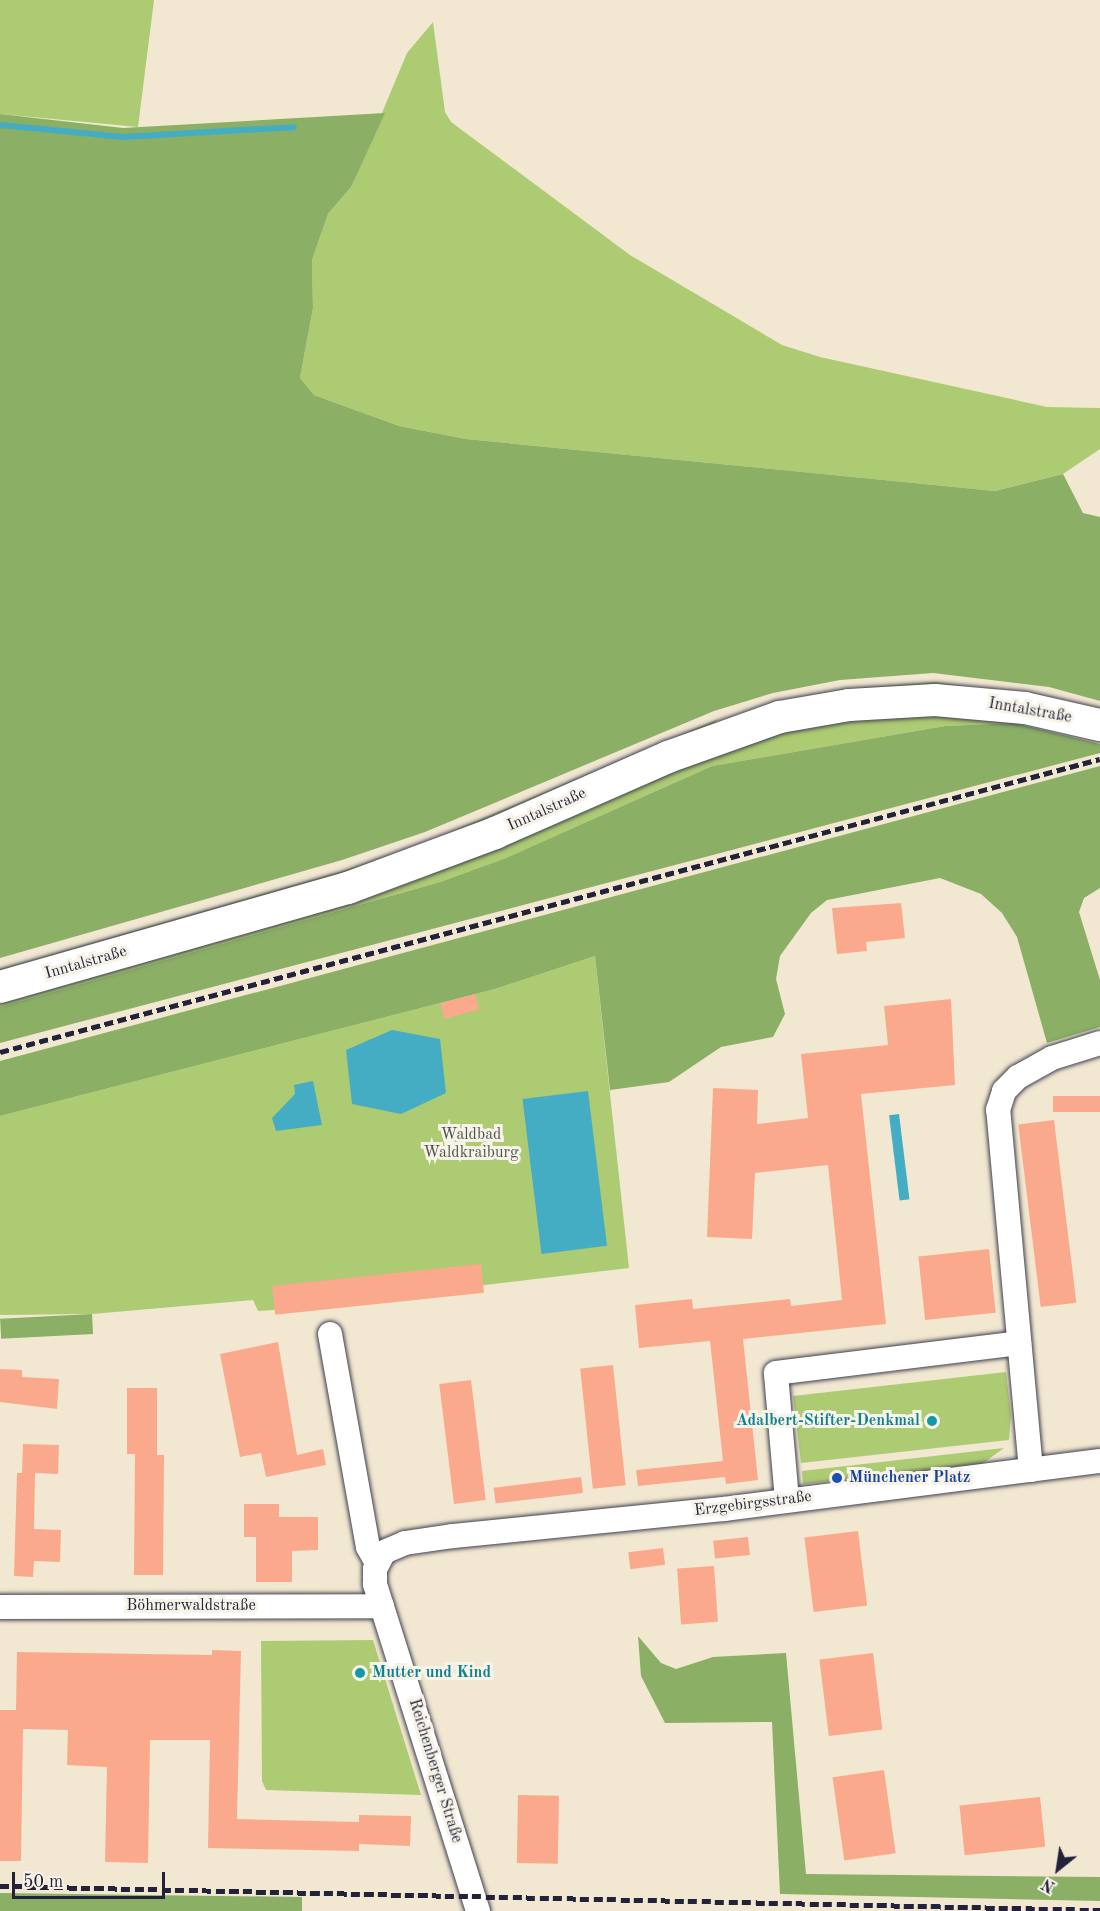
<!DOCTYPE html>
<html>
<head>
<meta charset="utf-8">
<style>
	body { margin:0 }
	#map { position:relative; width:1100px; height:1911px; overflow:hidden; background:#f2e8d1; font-family:"Old Standard TT",serif }
	div>[style] { position:absolute }
	.green>* { inset:0; background:#adcb73 }
	.forest>* { inset:0; background:#8aaf65; transform-origin:0 0 }
	.water>* { inset:0; background:#44adc4; transform-origin:0 0 }
	.stream>* { height:6px; margin:-3px; padding:0 3px; transform-origin:3px; border-radius:3px; background:#44adc4 }
	.building>* { inset:0; background:#fba98d; transform-origin:0 0 }
	.roads { filter:drop-shadow(0 0 2px #414052) drop-shadow(0 0 2px #414052) }
	.minor>* { height:24px; margin:-12px; padding:0 12px; transform-origin:12px; border-radius:12px; background:#fff }
	.major>* { height:32px; margin:-16px; padding:0 16px; transform-origin:16px; border-radius:16px; background:#fff }
	.rail>* { height:4.5px; margin-top:-2.25px; transform-origin:0; background:repeating-linear-gradient(90deg,#22223b 0 9px,transparent 0 13.5px) }
	.dots>* { width:16px; height:16px; translate:-50% -50%; box-sizing:border-box; border:3px solid #f7f3e8; border-radius:50% }
	span { translate:-50% -50%; white-space:nowrap; text-align:center; line-height:1.15; -webkit-text-stroke:6px #f7f3e8; paint-order:stroke }
	.street-label { font-size:16px; color:#22223b }
	.park-label { font-size:16px; color:#4c554c }
	.culture-label { font-size:16px; color:#0d838f; font-weight:700 }
	.right { translate:-100% -50%; text-align:right }
	.left { translate:0 -50%; text-align:left }
	.transit-label { font-size:16px; color:#164399; font-weight:700 }
	.north { position:absolute; left:1028px; top:1839px; width:60px; height:60px; -webkit-text-stroke:4px #f7f3e8; paint-order:stroke; rotate:210deg; font-size:16px; font-weight:700; line-height:24px; text-align:center; color:#22223b }
	.north::after { content:''; display:block; margin:auto; width:21px; height:27px; background:#22223b; clip-path:polygon(50% 0,100% 100%,50% 72%,0 100%) }
	.scale { position:absolute; left:12px; top:1872px; width:153px; height:27px; box-sizing:border-box; border:3px solid #22223b; border-top:0; padding-left:8px; font-size:18px; line-height:21px; white-space:nowrap; color:#22223b; -webkit-text-stroke:4px #f7f3e8; paint-order:stroke }
</style>
</head>
<body>
<div id="map">
	<div class="green">
		<div style="clip-path:polygon(0 0,154px 0,138px 127px,0 114px)"></div>
		<div style="clip-path:polygon(433px 22px,445px 112px,451px 122px,630px 255px,782px 345px,820px 357px,1047px 407px,1100px 408px,1100px 449px,1063px 474px,995px 491px,466px 439px,399px 426px,314px 395px,300px 378px,313px 308px,312px 260px,328px 214px,351px 187px,407px 53px)"></div>
		<div style="clip-path:polygon(935px 682px,1047px 698px,778px 702px,843px 689px)"></div>
		<div style="clip-path:polygon(901px 713px,1014px 723px,945px 726px,712px 766px,506px 858px,440px 882px,0 1007px,0 999px,785px 730px)"></div>
		<div style="clip-path:polygon(718px 719px,711px 728px,489px 823px,347px 876px,0 975px,0 969px,346px 870px,429px 841px)"></div>
		<div style="clip-path:polygon(595px 956px,629px 1268px,274px 1310px,258px 1311px,253px 1300px,92px 1314px,0 1315px,0 1116px,495px 989px)"></div>
		<div style="clip-path:polygon(1006px 1372px,1011px 1415px,1009px 1440px,801px 1463px,793px 1396px)"></div>
		<div style="clip-path:polygon(1004px 1448px,982px 1464px,803px 1484px,802px 1471px)"></div>
		<div style="clip-path:polygon(373px 1640px,421px 1795px,266px 1790px,262px 1781px,261px 1641px)"></div>
	</div>
	<div class="forest">
		<div style="clip-path:polygon(385px 113px,351px 187px,328px 214px,312px 260px,313px 308px,300px 378px,314px 395px,399px 426px,466px 439px,995px 491px,1063px 474px,1083px 513px,1100px 517px,1100px 701px,1049px 687px,933px 673px,840px 680px,773px 693px,714px 711px,425px 832px,342px 860px,0 958px,0 114px,123px 128px)"></div>
		<div style="clip-path:polygon(1014px 723px,1100px 744px,1100px 753px,0 1043px,0 1007px,440px 882px,506px 858px,712px 766px,945px 726px)"></div>
		<div style="clip-path:polygon(1100px 766px,1100px 888px,1084px 898px,1079px 912px,1100px 980px,1100px 1027px,1047px 1043px,1017px 937px,1002px 913px,981px 894px,940px 878px,827px 900px,811px 913px,780px 956px,776px 979px,785px 1014px,773px 1037px,721px 1047px,669px 1082px,610px 1090px,595px 956px,495px 989px,0 1116px,0 1061px)"></div>
		<div style="left:92px;top:1314px;width:20px;height:92px;rotate:87deg"></div>
		<div style="clip-path:polygon(638px 1636px,661px 1663px,676px 1669px,713px 1657px,786px 1653px,806px 1874px,1100px 1877px,1100px 1901px,780px 1894px,772px 1722px,665px 1723px,641px 1676px)"></div>
		<div style="clip-path:polygon(0 1893px,302px 1897px,302px 1911px,0 1911px)"></div>
	</div>
	<div class="water">
		<div style="clip-path:polygon(392px 1030px,440px 1039px,446px 1093px,401px 1114px,352px 1104px,346px 1050px)"></div>
		<div style="clip-path:polygon(313px 1081px,322px 1125px,276px 1131px,272px 1118px,295px 1094px,294px 1085px)"></div>
		<div style="left:588px;top:1091px;width:156px;height:66px;rotate:83deg"></div>
		<div style="left:899px;top:1114px;width:86px;height:10px;rotate:83deg"></div>
	</div>
	<div class="stream">
		<div style="left:0;top:125px;width:124px;rotate:5.6deg"></div>
		<div style="left:123px;top:137px;width:171px;rotate:-3.3deg"></div>
	</div>
	<div class="building">
		<div style="clip-path:polygon(901px 903px,905px 938px,866px 942px,867px 951px,837px 954px,832px 908px)"></div>
		<div style="left:475px;top:994px;width:16px;height:36px;rotate:75deg"></div>
		<div style="clip-path:polygon(951px 999px,955px 1085px,861px 1094px,886px 1324px,743px 1339px,758px 1480px,726px 1484px,725px 1477px,638px 1486px,636px 1470px,723px 1461px,710px 1341px,639px 1348px,635px 1305px,692px 1299px,693px 1309px,790px 1299px,791px 1306px,842px 1300px,828px 1165px,755px 1173px,752px 1239px,707px 1237px,713px 1088px,758px 1090px,757px 1124px,808px 1118px,801px 1054px,888px 1045px,884px 1006px)"></div>
		<div style="left:1100px;top:1096px;width:16px;height:47px;rotate:90deg"></div>
		<div style="left:1054px;top:1120px;width:184px;height:36px;rotate:83deg"></div>
		<div style="left:989px;top:1249px;width:64px;height:71px;rotate:84deg"></div>
		<div style="left:481px;top:1264px;width:29px;height:210px;rotate:84deg"></div>
		<div style="clip-path:polygon(278px 1342px,297px 1455px,323px 1449px,326px 1465px,266px 1477px,261px 1453px,240px 1457px,220px 1354px)"></div>
		<div style="left:613px;top:1365px;width:121px;height:33px;rotate:84deg"></div>
		<div style="clip-path:polygon(0 1369px,22px 1370px,22px 1377px,59px 1379px,57px 1409px,0 1402px)"></div>
		<div style="left:471px;top:1380px;width:121px;height:32px;rotate:83deg"></div>
		<div style="clip-path:polygon(127px 1388px,157px 1388px,157px 1455px,164px 1455px,163px 1575px,134px 1575px,135px 1454px,127px 1454px)"></div>
		<div style="clip-path:polygon(23px 1444px,59px 1445px,58px 1474px,35px 1473px,34px 1529px,61px 1530px,60px 1562px,34px 1561px,33px 1577px,14px 1576px,17px 1473px,22px 1473px)"></div>
		<div style="left:581px;top:1477px;width:16px;height:88px;rotate:83deg"></div>
		<div style="clip-path:polygon(244px 1504px,279px 1504px,279px 1517px,318px 1517px,318px 1550px,292px 1551px,292px 1582px,256px 1582px,256px 1537px,244px 1537px)"></div>
		<div style="left:858px;top:1531px;width:75px;height:54px;rotate:83deg"></div>
		<div style="left:748px;top:1537px;width:18px;height:35px;rotate:84deg"></div>
		<div style="left:663px;top:1548px;width:17px;height:35px;rotate:83deg"></div>
		<div style="left:714px;top:1566px;width:56px;height:37px;rotate:86deg"></div>
		<div style="clip-path:polygon(212px 1650px,241px 1651px,237px 1819px,359px 1822px,359px 1815px,411px 1816px,410px 1846px,359px 1844px,359px 1851px,208px 1848px,210px 1740px,150px 1740px,148px 1863px,105px 1862px,107px 1767px,67px 1765px,68px 1730px,23px 1729px,21px 1861px,0 1861px,0 1710px,16px 1710px,17px 1652px,212px 1655px)"></div>
		<div style="left:873px;top:1653px;width:77px;height:54px;rotate:83deg"></div>
		<div style="left:884px;top:1770px;width:84px;height:52px;rotate:82deg"></div>
		<div style="left:518px;top:1795px;width:41px;height:68px;rotate:1deg"></div>
		<div style="left:1040px;top:1797px;width:50px;height:81px;rotate:84deg"></div>
	</div>
	<div class="roads">
		<div class="minor">
			<div style="left:330px;top:1334px;width:216px;rotate:79.9deg"></div>
			<div style="left:368px;top:1547px;width:18px;rotate:61deg"></div>
			<div style="left:1031px;top:1470px;width:362px;rotate:-95.2deg"></div>
			<div style="left:998px;top:1110px;width:20px;rotate:-72deg"></div>
			<div style="left:1004px;top:1091px;width:20px;rotate:-45deg"></div>
			<div style="left:1018px;top:1077px;width:39px;rotate:-29deg"></div>
			<div style="left:1052px;top:1058px;width:50px;rotate:-17.4deg"></div>
			<div style="left:787px;top:1500px;width:127px;rotate:-95deg"></div>
			<div style="left:776px;top:1373px;width:245px;rotate:-7deg"></div>
			<div style="left:0;top:1607px;width:382px;rotate:-0.1deg"></div>
			<div style="left:478px;top:1911px;width:343px;rotate:-107.5deg"></div>
			<div style="left:375px;top:1584px;width:15px;rotate:-90deg"></div>
			<div style="left:375px;top:1569px;width:19px;rotate:-62deg"></div>
			<div style="left:384px;top:1552px;width:23px;rotate:-23deg"></div>
			<div style="left:405px;top:1543px;width:49px;rotate:-8.3deg"></div>
			<div style="left:453px;top:1536px;width:272px;rotate:-5.7deg"></div>
			<div style="left:724px;top:1509px;width:379px;rotate:-7.3deg"></div>
		</div>
		<div class="major">
			<div style="left:0;top:987px;width:362px;rotate:-15.9deg"></div>
			<div style="left:348px;top:888px;width:157px;rotate:-20.5deg"></div>
			<div style="left:495px;top:833px;width:189px;rotate:-23.7deg"></div>
			<div style="left:668px;top:757px;width:119px;rotate:-19.7deg"></div>
			<div style="left:780px;top:717px;width:70px;rotate:-9.9deg"></div>
			<div style="left:849px;top:705px;width:86px;rotate:-3.3deg"></div>
			<div style="left:935px;top:700px;width:90px;rotate:5.1deg"></div>
			<div style="left:1025px;top:708px;width:77px;rotate:12.8deg"></div>
		</div>
	</div>
	<div class="rail">
		<div style="left:0;top:1052px;width:1138px;rotate:-14.92deg"></div>
		<div style="left:0;top:1886px;width:1100px;rotate:1.25deg"></div>
	</div>
	<div class="dots">
		<div style="left:932px;top:1421px;background:#0f9aa8"></div>
		<div style="left:837px;top:1478px;background:#1a4fb4"></div>
		<div style="left:360px;top:1673px;background:#0f9aa8"></div>
	</div>
	<div class="street-label">
		<span style="left:1030px;top:711px;rotate:10deg">Inntalstraße</span>
		<span style="left:547px;top:810px;rotate:-24deg">Inntalstraße</span>
		<span style="left:86px;top:963px;rotate:-16deg">Inntalstraße</span>
		<span style="left:753px;top:1504px;rotate:-7deg">Erzgebirgsstraße</span>
		<span style="left:191px;top:1606px">Böhmerwaldstraße</span>
		<span style="left:435px;top:1771px;rotate:73deg">Reichenberger Straße</span>
	</div>
	<div class="park-label">
		<span style="left:471px;top:1144px">Waldbad<br>Waldkraiburg</span>
	</div>
	<div class="culture-label">
		<span class="right" style="left:920px;top:1421px">Adalbert-Stifter-Denkmal</span>
		<span class="left" style="left:372px;top:1673px">Mutter und Kind</span>
	</div>
	<div class="transit-label">
		<span class="left" style="left:849px;top:1478px">Münchener Platz</span>
	</div>
	<div class="north">N</div>
	<div class="scale">50 m</div>
</div>
</body>
</html>
